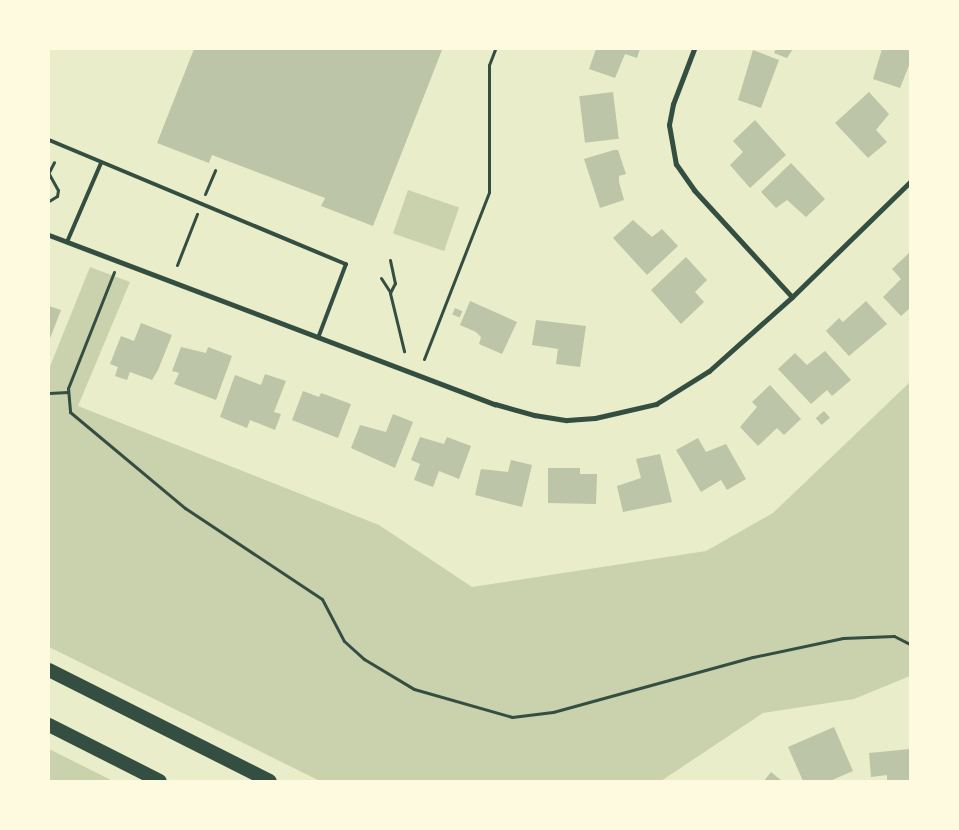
<!DOCTYPE html>
<html>
<head>
<meta charset="utf-8">
<style>
	body { margin:0 }
	#map { position:relative; width:959px; height:830px; overflow:hidden; background:#e9edc9; font-family:"DM Sans",sans-serif }
	div>[style] { position:absolute }
	.green>* { inset:0; background:#cad2ad; transform-origin:0 0 }
	.building>* { inset:0; background:#bcc5a7; transform-origin:0 0 }
	.path>* { height:3px; margin:-1.5px; padding:0 1.5px; transform-origin:1.5px; border-radius:1.5px; background:#344e41 }
	.service>* { height:4px; margin:-2px; padding:0 2px; transform-origin:2px; border-radius:2px; background:#344e41 }
	.minor>* { height:5px; margin:-2.5px; padding:0 2.5px; transform-origin:2.5px; border-radius:2.5px; background:#344e41 }
	.trunk>* { height:14px; margin:-7px; padding:0 7px; transform-origin:7px; border-radius:7px; background:#344e41 }
	span { translate:-50% -50%; white-space:nowrap; text-align:center; line-height:1.15; -webkit-text-stroke:5px #fefae0; paint-order:stroke }
	.frame { position:absolute; inset:0; border:50px solid #fefae0; pointer-events:none }
</style>
</head>
<body>
<div id="map">
	<div class="green">
		<div style="left:408px;top:190px;width:54px;height:46px;rotate:19deg"></div>
		<div style="clip-path:polygon(90px 267px,130px 282px,78px 406px,379px 525px,472px 587px,706px 551px,773px 513px,910px 382px,910px 676px,854px 699px,763px 713px,661px 781px,320px 781px,49px 647px,49px 369px)"></div>
		<div style="clip-path:polygon(49px 749px,113px 781px,49px 781px)"></div>
	</div>
	<div class="building">
		<div style="clip-path:polygon(194px 49px,442px 50px,373px 226px,321px 206px,325px 198px,212px 155px,209px 163px,157px 143px)"></div>
		<div style="clip-path:polygon(596px 49px,640px 49px,637px 58px,625px 54px,615px 78px,589px 69px)"></div>
		<div style="clip-path:polygon(776px 49px,793px 49px,787px 58px,774px 53px)"></div>
		<div style="clip-path:polygon(882px 49px,910px 49px,910px 63px,900px 88px,873px 79px)"></div>
		<div style="clip-path:polygon(753px 50px,779px 60px,761px 108px,738px 100px)"></div>
		<div style="left:613px;top:92px;width:47px;height:34px;rotate:83deg"></div>
		<div style="clip-path:polygon(869px 92px,889px 114px,876px 130px,887px 142px,868px 158px,835px 123px)"></div>
		<div style="clip-path:polygon(755px 120px,786px 155px,750px 188px,730px 165px,743px 152px,733px 141px)"></div>
		<div style="clip-path:polygon(614px 150px,618px 150px,626px 174px,619px 176px,619px 182px,624px 200px,600px 208px,584px 159px)"></div>
		<div style="clip-path:polygon(791px 163px,825px 199px,806px 217px,787px 200px,776px 208px,761px 192px)"></div>
		<div style="clip-path:polygon(633px 220px,652px 237px,662px 229px,678px 246px,647px 275px,613px 238px)"></div>
		<div style="clip-path:polygon(909px 253px,910px 308px,901px 316px,883px 297px,901px 279px,892px 269px)"></div>
		<div style="clip-path:polygon(686px 257px,707px 280px,695px 292px,704px 302px,681px 324px,651px 290px)"></div>
		<div style="clip-path:polygon(470px 301px,517px 322px,502px 354px,479px 344px,481px 337px,476px 332px,460px 325px)"></div>
		<div style="clip-path:polygon(866px 301px,887px 324px,849px 356px,826px 331px,839px 318px,843px 322px)"></div>
		<div style="clip-path:polygon(49px 306px,61px 310px,49px 341px)"></div>
		<div style="left:455px;top:308px;width:8px;height:7px;rotate:23deg"></div>
		<div style="clip-path:polygon(536px 320px,586px 326px,580px 367px,556px 364px,558px 349px,532px 345px)"></div>
		<div style="clip-path:polygon(141px 323px,172px 335px,158px 370px,152px 380px,130px 372px,127px 380px,115px 376px,118px 367px,110px 364px,121px 336px,134px 341px)"></div>
		<div style="clip-path:polygon(181px 347px,206px 353px,208px 347px,232px 356px,216px 400px,174px 384px,179px 373px,172px 371px)"></div>
		<div style="clip-path:polygon(825px 351px,851px 380px,832px 396px,827px 390px,811px 404px,778px 369px,795px 353px,807px 365px)"></div>
		<div style="clip-path:polygon(265px 374px,286px 381px,274px 412px,281px 414px,275px 430px,250px 420px,247px 428px,220px 417px,235px 375px,261px 385px)"></div>
		<div style="clip-path:polygon(770px 385px,801px 419px,784px 435px,777px 428px,758px 446px,740px 427px,757px 407px,752px 402px)"></div>
		<div style="clip-path:polygon(303px 391px,319px 397px,321px 393px,351px 404px,338px 438px,292px 420px)"></div>
		<div style="left:824px;top:411px;width:9px;height:11px;rotate:49deg"></div>
		<div style="clip-path:polygon(393px 414px,413px 422px,395px 468px,351px 448px,360px 425px,386px 432px)"></div>
		<div style="clip-path:polygon(420px 437px,444px 444px,447px 437px,471px 446px,459px 479px,439px 471px,433px 487px,414px 480px,420px 464px,411px 460px)"></div>
		<div style="clip-path:polygon(698px 438px,706px 452px,726px 444px,746px 479px,727px 490px,721px 480px,701px 492px,676px 450px)"></div>
		<div style="clip-path:polygon(660px 454px,672px 502px,623px 512px,617px 486px,641px 478px,636px 459px)"></div>
		<div style="clip-path:polygon(511px 460px,532px 465px,522px 507px,475px 495px,481px 469px,508px 472px)"></div>
		<div style="clip-path:polygon(548px 468px,580px 468px,580px 474px,597px 474px,596px 504px,548px 503px)"></div>
		<div style="clip-path:polygon(834px 727px,853px 771px,830px 781px,803px 781px,788px 747px)"></div>
		<div style="clip-path:polygon(910px 749px,910px 781px,887px 781px,887px 775px,871px 777px,869px 753px)"></div>
		<div style="clip-path:polygon(771px 772px,782px 781px,764px 781px)"></div>
	</div>
	<div class="path">
		<div style="left:49px;top:172px;width:11px;rotate:-63deg"></div>
		<div style="left:49px;top:174px;width:18px;rotate:61deg"></div>
		<div style="left:58px;top:190px;width:6px;rotate:99deg"></div>
		<div style="left:57px;top:196px;width:9px;rotate:148deg"></div>
		<div style="left:205px;top:194px;width:26px;rotate:-67deg"></div>
		<div style="left:390px;top:260px;width:24px;rotate:78deg"></div>
		<div style="left:395px;top:283px;width:11px;rotate:117deg"></div>
		<div style="left:390px;top:293px;width:60px;rotate:76.4deg"></div>
		<div style="left:177px;top:265px;width:55px;rotate:-68.6deg"></div>
		<div style="left:114px;top:272px;width:125px;rotate:111.6deg"></div>
		<div style="left:68px;top:388px;width:24px;rotate:85deg"></div>
		<div style="left:70px;top:412px;width:150px;rotate:39.9deg"></div>
		<div style="left:185px;top:508px;width:164px;rotate:33.6deg"></div>
		<div style="left:322px;top:599px;width:47px;rotate:62.4deg"></div>
		<div style="left:344px;top:641px;width:27px;rotate:42deg"></div>
		<div style="left:364px;top:659px;width:58px;rotate:31deg"></div>
		<div style="left:414px;top:689px;width:102px;rotate:15.9deg"></div>
		<div style="left:512px;top:717px;width:41px;rotate:-7deg"></div>
		<div style="left:553px;top:712px;width:207px;rotate:-15.4deg"></div>
		<div style="left:753px;top:657px;width:92px;rotate:-11.9deg"></div>
		<div style="left:843px;top:638px;width:51px;rotate:-2.2deg"></div>
		<div style="left:894px;top:636px;width:18px;rotate:27deg"></div>
		<div style="left:381px;top:278px;width:17px;rotate:57deg"></div>
		<div style="left:424px;top:359px;width:179px;rotate:-68.7deg"></div>
		<div style="left:489px;top:192px;width:127px;rotate:-90deg"></div>
		<div style="left:489px;top:65px;width:17px;rotate:-69deg"></div>
		<div style="left:49px;top:393px;width:19px;rotate:-3deg"></div>
	</div>
	<div class="service">
		<div style="left:49px;top:140px;width:322px;rotate:22.7deg"></div>
		<div style="left:346px;top:264px;width:79px;rotate:110.7deg"></div>
		<div style="left:67px;top:242px;width:86px;rotate:-66.7deg"></div>
	</div>
	<div class="minor">
		<div style="left:694px;top:49px;width:59px;rotate:110.9deg"></div>
		<div style="left:673px;top:104px;width:21px;rotate:101deg"></div>
		<div style="left:669px;top:125px;width:40px;rotate:80deg"></div>
		<div style="left:676px;top:164px;width:32px;rotate:55deg"></div>
		<div style="left:694px;top:190px;width:145px;rotate:47.5deg"></div>
		<div style="left:49px;top:235px;width:477px;rotate:20.8deg"></div>
		<div style="left:495px;top:404px;width:41px;rotate:15.8deg"></div>
		<div style="left:534px;top:415px;width:33px;rotate:9deg"></div>
		<div style="left:567px;top:420px;width:28px;rotate:-4deg"></div>
		<div style="left:595px;top:418px;width:63px;rotate:-12.9deg"></div>
		<div style="left:656px;top:404px;width:62px;rotate:-31.9deg"></div>
		<div style="left:709px;top:371px;width:111px;rotate:-41.7deg"></div>
		<div style="left:792px;top:297px;width:165px;rotate:-44.3deg"></div>
	</div>
	<div class="trunk">
		<div style="left:49px;top:670px;width:247px;rotate:26.7deg"></div>
		<div style="left:49px;top:725px;width:124px;rotate:26.8deg"></div>
	</div>
	<div class="frame"></div>
</div>
</body>
</html>
